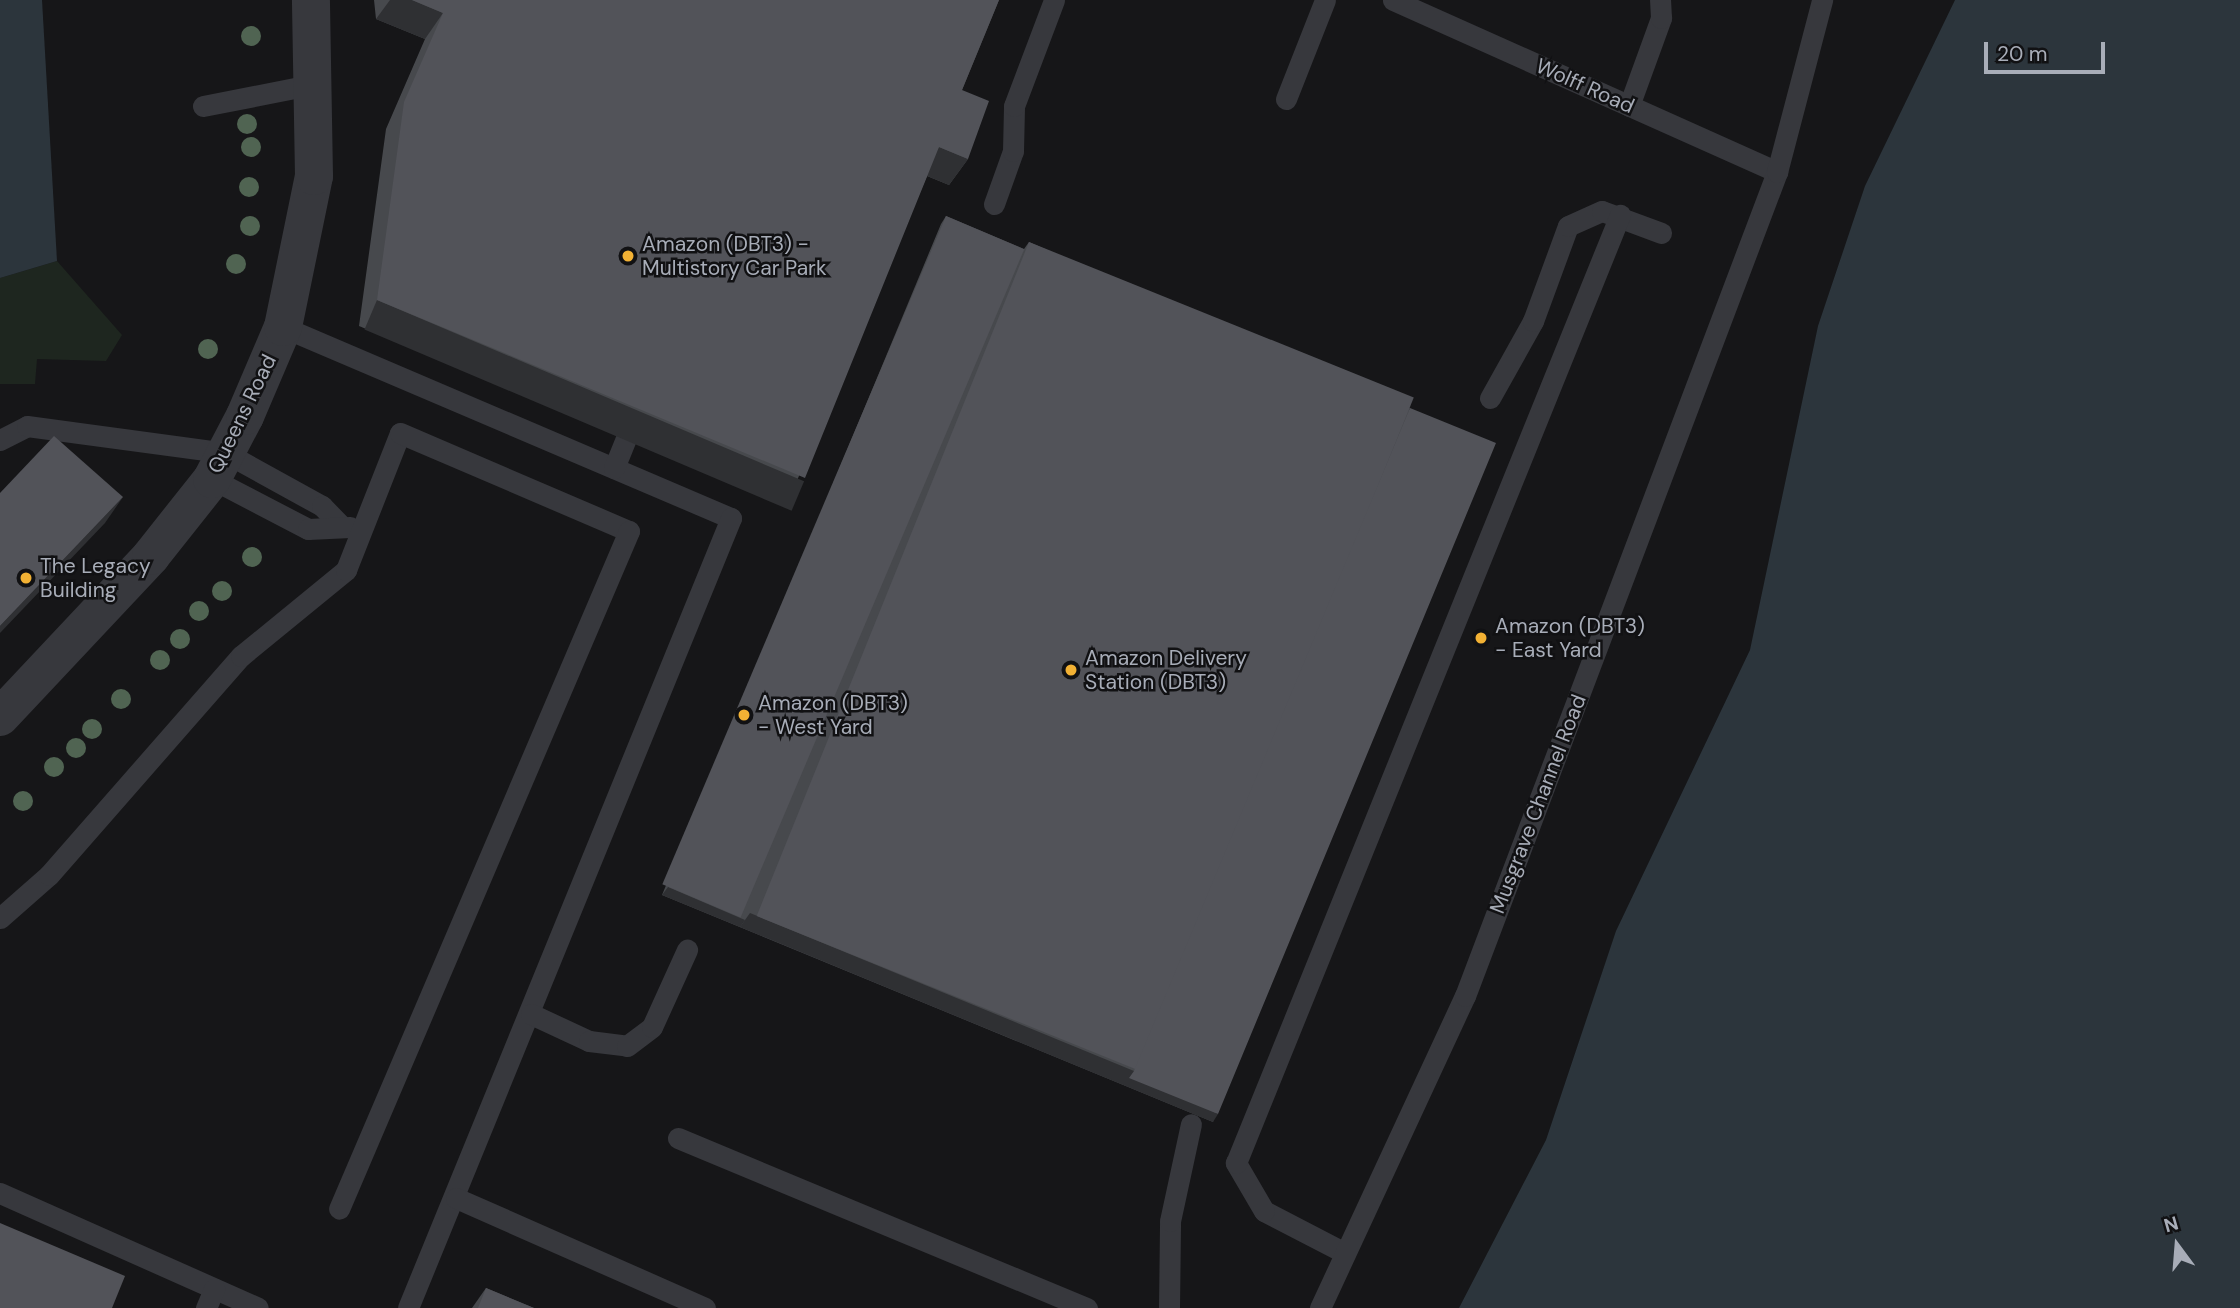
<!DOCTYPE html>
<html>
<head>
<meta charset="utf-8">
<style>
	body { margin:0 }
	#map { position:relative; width:2240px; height:1308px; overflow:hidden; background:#161618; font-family:"DM Sans",sans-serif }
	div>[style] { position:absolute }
	.green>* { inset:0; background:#1e261f }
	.water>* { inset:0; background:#2c353c }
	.service>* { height:21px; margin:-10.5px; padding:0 10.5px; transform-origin:10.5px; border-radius:10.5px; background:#37383d }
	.tertiary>* { height:38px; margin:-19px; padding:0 19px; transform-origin:19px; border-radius:19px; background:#37383d }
	.trees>* { width:20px; height:20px; margin:-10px; border-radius:50%; background:#506452 }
	.wall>* { inset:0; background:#47494d }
	.shaded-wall>* { inset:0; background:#2f3033; transform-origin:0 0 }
	.building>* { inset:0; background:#525359; transform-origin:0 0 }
	.dots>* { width:19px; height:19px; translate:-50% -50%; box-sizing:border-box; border:4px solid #111113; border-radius:50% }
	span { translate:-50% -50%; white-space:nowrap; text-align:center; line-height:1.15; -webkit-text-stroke:5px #111113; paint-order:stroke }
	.street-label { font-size:21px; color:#a8adb8 }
	.poi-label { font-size:21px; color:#a8adb8 }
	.left { translate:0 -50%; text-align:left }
	.north { position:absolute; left:2142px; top:1210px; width:70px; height:70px; -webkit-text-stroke:5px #111113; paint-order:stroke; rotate:344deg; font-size:19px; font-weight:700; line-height:28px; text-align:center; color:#a8adb8 }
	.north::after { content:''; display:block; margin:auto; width:24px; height:32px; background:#a8adb8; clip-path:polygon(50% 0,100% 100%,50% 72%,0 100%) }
	.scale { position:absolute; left:1984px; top:42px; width:121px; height:32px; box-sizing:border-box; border:4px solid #a8adb8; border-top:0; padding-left:9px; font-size:21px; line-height:24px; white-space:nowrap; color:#a8adb8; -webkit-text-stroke:5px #111113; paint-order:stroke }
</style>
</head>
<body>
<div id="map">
	<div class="green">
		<div style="clip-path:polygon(57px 261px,122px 335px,106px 361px,37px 359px,35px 384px,0 384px,0 278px)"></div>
	</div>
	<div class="water">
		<div style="clip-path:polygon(0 0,42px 0,57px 261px,0 278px)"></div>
		<div style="clip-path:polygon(1955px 0,2240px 0,2240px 1308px,1459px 1308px,1546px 1140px,1616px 931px,1750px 650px,1818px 326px,1865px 186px)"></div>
	</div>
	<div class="service">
		<div style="left:1393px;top:0;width:421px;rotate:24.1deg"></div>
		<div style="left:1286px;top:99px;width:106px;rotate:-68.5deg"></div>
		<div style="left:203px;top:106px;width:114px;rotate:-11.1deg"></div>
		<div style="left:1629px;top:106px;width:94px;rotate:-70deg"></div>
		<div style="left:1661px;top:18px;width:18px;rotate:-93deg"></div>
		<div style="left:994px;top:204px;width:56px;rotate:-70.3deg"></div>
		<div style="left:1013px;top:151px;width:45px;rotate:-88.7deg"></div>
		<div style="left:1014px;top:106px;width:113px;rotate:-69.3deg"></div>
		<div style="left:283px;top:327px;width:487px;rotate:23.1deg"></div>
		<div style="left:731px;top:518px;width:853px;rotate:112.24deg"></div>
		<div style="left:1490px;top:398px;width:88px;rotate:-60.8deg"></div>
		<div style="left:1533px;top:321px;width:101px;rotate:-69.8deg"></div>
		<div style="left:1568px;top:226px;width:37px;rotate:-24deg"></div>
		<div style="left:1602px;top:211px;width:63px;rotate:20.4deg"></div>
		<div style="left:0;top:440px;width:30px;rotate:-27deg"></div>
		<div style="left:27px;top:426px;width:201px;rotate:7.7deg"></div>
		<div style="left:226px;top:453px;width:110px;rotate:28.9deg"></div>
		<div style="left:322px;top:506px;width:28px;rotate:46deg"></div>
		<div style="left:614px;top:468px;width:37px;rotate:-68deg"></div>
		<div style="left:212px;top:479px;width:108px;rotate:27.5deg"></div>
		<div style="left:308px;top:529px;width:42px;rotate:-2.7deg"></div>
		<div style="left:0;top:918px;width:65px;rotate:-41.3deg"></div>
		<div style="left:49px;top:875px;width:291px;rotate:-48.8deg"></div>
		<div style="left:241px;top:656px;width:136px;rotate:-39.3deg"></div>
		<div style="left:346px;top:570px;width:147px;rotate:-68.5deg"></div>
		<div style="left:400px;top:433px;width:249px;rotate:23.2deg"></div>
		<div style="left:629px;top:531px;width:737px;rotate:113.16deg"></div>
		<div style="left:531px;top:1014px;width:64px;rotate:25deg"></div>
		<div style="left:589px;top:1041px;width:38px;rotate:7deg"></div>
		<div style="left:627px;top:1046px;width:31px;rotate:-37deg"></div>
		<div style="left:652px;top:1027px;width:85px;rotate:-65.6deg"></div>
		<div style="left:678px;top:1138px;width:443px;rotate:22.6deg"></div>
		<div style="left:0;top:1193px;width:282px;rotate:24deg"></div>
		<div style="left:456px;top:1198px;width:272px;rotate:23.8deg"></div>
		<div style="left:1345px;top:1253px;width:91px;rotate:-152.6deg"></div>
		<div style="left:1264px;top:1211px;width:56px;rotate:-120.3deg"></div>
		<div style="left:1236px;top:1163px;width:1023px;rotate:-67.95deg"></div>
		<div style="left:206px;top:1308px;width:21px;rotate:-67deg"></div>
		<div style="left:1169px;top:1308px;width:87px;rotate:-89.3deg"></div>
		<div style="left:1170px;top:1221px;width:99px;rotate:-77.8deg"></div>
		<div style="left:1320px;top:1308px;width:344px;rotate:-65.1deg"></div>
		<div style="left:1465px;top:996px;width:881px;rotate:-69.26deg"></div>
		<div style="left:1777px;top:172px;width:178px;rotate:-75.3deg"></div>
	</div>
	<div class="tertiary">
		<div style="left:0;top:717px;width:221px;rotate:-46.8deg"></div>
		<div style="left:151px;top:556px;width:98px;rotate:-51.6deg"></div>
		<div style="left:212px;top:479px;width:71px;rotate:-62.4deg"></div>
		<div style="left:245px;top:416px;width:97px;rotate:-66.9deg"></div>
		<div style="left:283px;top:327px;width:154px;rotate:-78.4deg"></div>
		<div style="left:314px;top:176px;width:176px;rotate:-91deg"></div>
	</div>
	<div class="trees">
		<div style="left:251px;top:36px"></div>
		<div style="left:247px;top:124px"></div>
		<div style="left:251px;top:147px"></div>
		<div style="left:249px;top:187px"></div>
		<div style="left:250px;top:226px"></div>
		<div style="left:236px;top:264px"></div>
		<div style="left:208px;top:349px"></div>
		<div style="left:252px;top:557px"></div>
		<div style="left:222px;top:591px"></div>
		<div style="left:199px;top:611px"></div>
		<div style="left:180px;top:639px"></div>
		<div style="left:160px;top:660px"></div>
		<div style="left:121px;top:699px"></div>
		<div style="left:92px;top:729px"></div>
		<div style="left:76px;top:748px"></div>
		<div style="left:54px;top:767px"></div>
		<div style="left:23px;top:801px"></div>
	</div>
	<div class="wall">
		<div style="clip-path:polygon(374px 0,999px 0,962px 90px,968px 159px,949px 185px,927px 176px,787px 504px,359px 326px,386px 129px,425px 39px,376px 19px)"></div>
		<div style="clip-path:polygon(946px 216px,1024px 249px,1029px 242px,1410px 408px,1213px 1122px,662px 895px,941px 224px)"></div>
		<div style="clip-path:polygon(486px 1288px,534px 1308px,472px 1308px)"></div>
	</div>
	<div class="shaded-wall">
		<div style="clip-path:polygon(390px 0,412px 0,443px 13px,425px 39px,376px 19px)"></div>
		<div style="clip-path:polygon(939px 147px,968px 159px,949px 185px,920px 173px)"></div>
		<div style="left:377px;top:300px;width:464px;height:32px;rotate:23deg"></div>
		<div style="clip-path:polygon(123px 497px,105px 523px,0 633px,0 626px)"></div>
		<div style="clip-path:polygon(668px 887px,745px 920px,740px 927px,662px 895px)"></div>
		<div style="clip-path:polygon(750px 913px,1134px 1071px,1218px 1114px,1213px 1122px,740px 927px)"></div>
	</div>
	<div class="building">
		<div style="clip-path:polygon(412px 0,999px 0,962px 90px,989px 101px,968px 159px,939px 147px,805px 478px,377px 300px,404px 102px,443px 13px)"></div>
		<div style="left:946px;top:216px;width:85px;height:726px;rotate:23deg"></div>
		<div style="left:1029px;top:242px;width:415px;height:727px;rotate:22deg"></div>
		<div style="clip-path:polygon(1410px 408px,1496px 443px,1218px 1114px,1129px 1078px,1134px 1071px)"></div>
		<div style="clip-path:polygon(54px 436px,123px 497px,0 626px,0 493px)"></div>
		<div style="clip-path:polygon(0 1223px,125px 1276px,112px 1308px,0 1308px)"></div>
		<div style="clip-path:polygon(486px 1288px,534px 1308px,478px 1308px)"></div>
	</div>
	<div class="dots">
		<div style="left:628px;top:256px;background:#f2b134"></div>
		<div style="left:26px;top:578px;background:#f2b134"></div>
		<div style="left:1481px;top:638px;background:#f2b134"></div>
		<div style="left:1071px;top:670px;background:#f2b134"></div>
		<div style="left:744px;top:715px;background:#f2b134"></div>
	</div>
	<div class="street-label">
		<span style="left:1585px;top:86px;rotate:24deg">Wolff Road</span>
		<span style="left:242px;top:414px;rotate:-64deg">Queens Road</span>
		<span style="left:1538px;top:804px;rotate:-69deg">Musgrave Channel Road</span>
	</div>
	<div class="poi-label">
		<span class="left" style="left:642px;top:256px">Amazon (DBT3) -<br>Multistory Car Park</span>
		<span class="left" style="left:40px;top:578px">The Legacy<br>Building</span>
		<span class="left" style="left:1495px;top:638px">Amazon (DBT3)<br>- East Yard</span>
		<span class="left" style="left:1085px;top:670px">Amazon Delivery<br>Station (DBT3)</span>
		<span class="left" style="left:758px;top:715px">Amazon (DBT3)<br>- West Yard</span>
	</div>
	<div class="north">N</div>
	<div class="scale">20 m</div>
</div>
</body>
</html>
